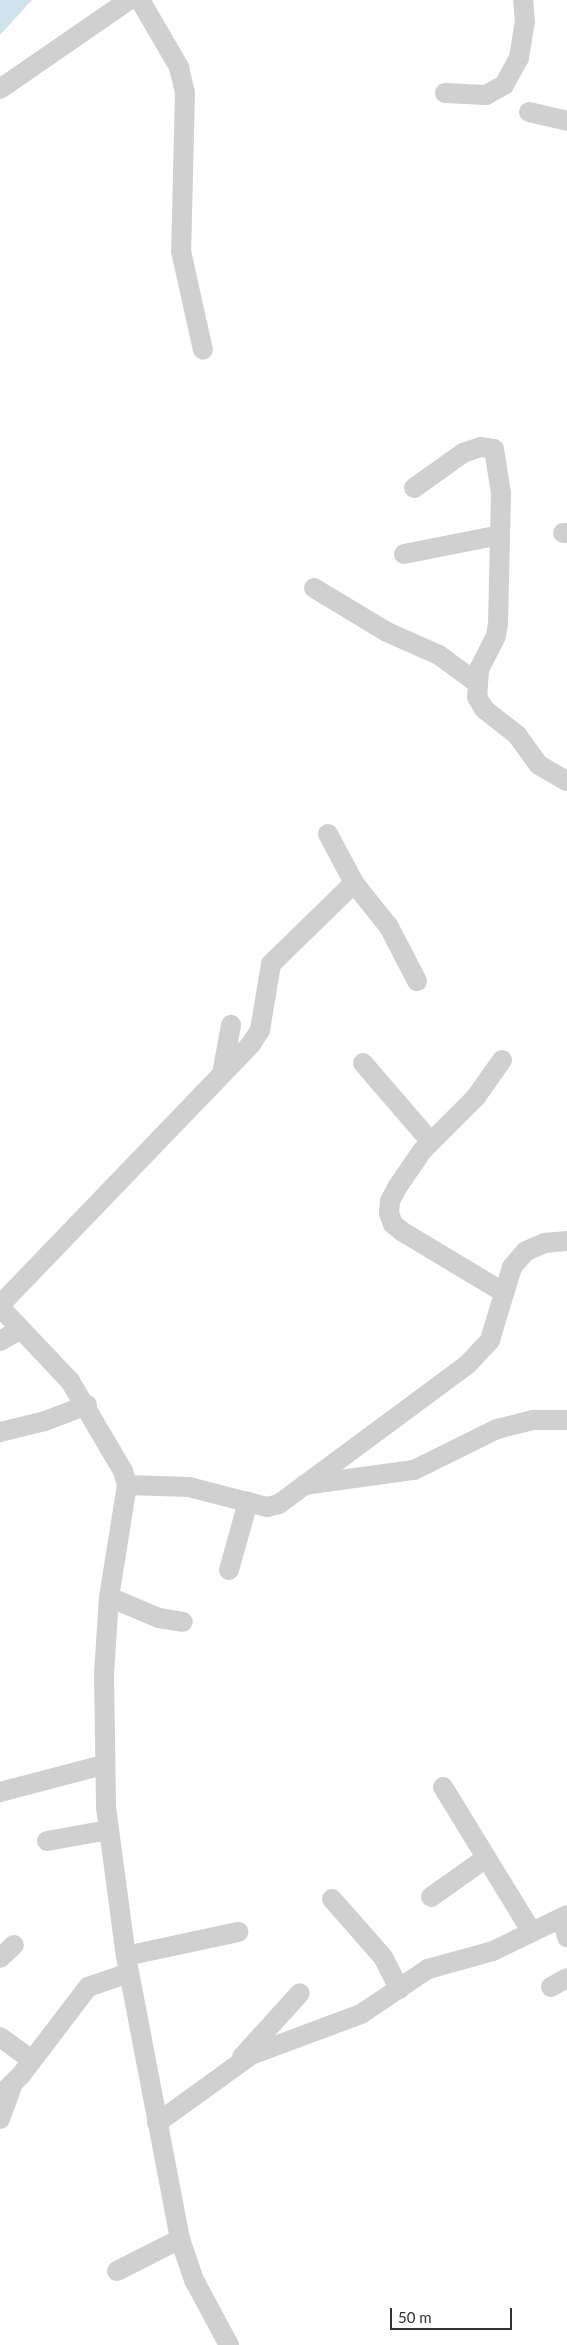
<!DOCTYPE html>
<html>
<head>
<meta charset="utf-8">
<style>
	body { margin:0 }
	#map { position:relative; width:567px; height:2345px; overflow:hidden; background:#fff; font-family:Lato,sans-serif }
	div>[style] { position:absolute }
	.water>* { inset:0; background:#cfe2ee }
	.minor>* { height:20px; margin:-10px; padding:0 10px; transform-origin:10px; border-radius:10px; background:#d0d0d0 }
	span { translate:-50% -50%; white-space:nowrap; text-align:center; line-height:1.15; -webkit-text-stroke:5px #fff; paint-order:stroke }
	.scale { position:absolute; left:390px; top:2308px; width:122px; height:22px; box-sizing:border-box; border:2px solid #333; border-top:0; padding-left:6px; font-size:15px; line-height:18px; white-space:nowrap; color:#333; -webkit-text-stroke:4px #fff; paint-order:stroke }
</style>
</head>
<body>
<div id="map">
	<div class="water">
		<div style="clip-path:polygon(0 0,32px 0,0 35px)"></div>
	</div>
	<div class="minor">
		<div style="left:140px;top:0;width:78px;rotate:59.8deg"></div>
		<div style="left:179px;top:67px;width:26px;rotate:77deg"></div>
		<div style="left:185px;top:92px;width:159px;rotate:91.4deg"></div>
		<div style="left:181px;top:251px;width:101px;rotate:77.5deg"></div>
		<div style="left:0;top:89px;width:157px;rotate:-34.6deg"></div>
		<div style="left:445px;top:93px;width:41px;rotate:2.8deg"></div>
		<div style="left:486px;top:95px;width:21px;rotate:-29deg"></div>
		<div style="left:504px;top:85px;width:31px;rotate:-61deg"></div>
		<div style="left:519px;top:58px;width:36px;rotate:-81deg"></div>
		<div style="left:525px;top:22px;width:22px;rotate:-95deg"></div>
		<div style="left:529px;top:112px;width:39px;rotate:13deg"></div>
		<div style="left:414px;top:488px;width:60px;rotate:-35.5deg"></div>
		<div style="left:463px;top:453px;width:18px;rotate:-19deg"></div>
		<div style="left:480px;top:447px;width:14px;rotate:8deg"></div>
		<div style="left:494px;top:449px;width:45px;rotate:81deg"></div>
		<div style="left:501px;top:493px;width:130px;rotate:91.3deg"></div>
		<div style="left:498px;top:623px;width:13px;rotate:99deg"></div>
		<div style="left:496px;top:636px;width:38px;rotate:117deg"></div>
		<div style="left:479px;top:670px;width:27px;rotate:94deg"></div>
		<div style="left:477px;top:697px;width:14px;rotate:60deg"></div>
		<div style="left:484px;top:709px;width:42px;rotate:38.2deg"></div>
		<div style="left:517px;top:735px;width:37px;rotate:54deg"></div>
		<div style="left:539px;top:765px;width:32px;rotate:30deg"></div>
		<div style="left:563px;top:533px;width:4px"></div>
		<div style="left:404px;top:554px;width:98px;rotate:-11.2deg"></div>
		<div style="left:314px;top:588px;width:85px;rotate:31.1deg"></div>
		<div style="left:387px;top:632px;width:57px;rotate:23.9deg"></div>
		<div style="left:439px;top:655px;width:47px;rotate:36.4deg"></div>
		<div style="left:328px;top:834px;width:55px;rotate:62deg"></div>
		<div style="left:354px;top:883px;width:56px;rotate:51.5deg"></div>
		<div style="left:389px;top:927px;width:61px;rotate:62.6deg"></div>
		<div style="left:502px;top:1060px;width:45px;rotate:125.1deg"></div>
		<div style="left:476px;top:1097px;width:76px;rotate:135deg"></div>
		<div style="left:422px;top:1151px;width:42px;rotate:124.4deg"></div>
		<div style="left:398px;top:1186px;width:17px;rotate:118deg"></div>
		<div style="left:390px;top:1201px;width:12px;rotate:95deg"></div>
		<div style="left:389px;top:1213px;width:12px;rotate:70deg"></div>
		<div style="left:393px;top:1224px;width:13px;rotate:39deg"></div>
		<div style="left:403px;top:1232px;width:117px;rotate:31deg"></div>
		<div style="left:363px;top:1063px;width:103px;rotate:49.3deg"></div>
		<div style="left:222px;top:1074px;width:50px;rotate:-79.6deg"></div>
		<div style="left:0;top:1305px;width:362px;rotate:-46.1deg"></div>
		<div style="left:251px;top:1044px;width:17px;rotate:-57deg"></div>
		<div style="left:260px;top:1030px;width:67px;rotate:-80.5deg"></div>
		<div style="left:271px;top:964px;width:116px;rotate:-44.3deg"></div>
		<div style="left:0;top:1307px;width:102px;rotate:46.6deg"></div>
		<div style="left:70px;top:1381px;width:104px;rotate:59.5deg"></div>
		<div style="left:123px;top:1471px;width:15px;rotate:74deg"></div>
		<div style="left:127px;top:1485px;width:113px;rotate:99.1deg"></div>
		<div style="left:109px;top:1597px;width:78px;rotate:93.7deg"></div>
		<div style="left:104px;top:1675px;width:132px;rotate:89.1deg"></div>
		<div style="left:106px;top:1807px;width:150px;rotate:82.4deg"></div>
		<div style="left:126px;top:1956px;width:288px;rotate:79.2deg"></div>
		<div style="left:180px;top:2239px;width:43px;rotate:71.1deg"></div>
		<div style="left:194px;top:2280px;width:74px;rotate:61.7deg"></div>
		<div style="left:0;top:1341px;width:24px;rotate:-30deg"></div>
		<div style="left:0;top:1432px;width:46px;rotate:-13.7deg"></div>
		<div style="left:45px;top:1421px;width:45px;rotate:-20.9deg"></div>
		<div style="left:127px;top:1485px;width:62px;rotate:1.8deg"></div>
		<div style="left:189px;top:1487px;width:81px;rotate:14.4deg"></div>
		<div style="left:267px;top:1507px;width:12px;rotate:-14deg"></div>
		<div style="left:279px;top:1504px;width:234px;rotate:-36.5deg"></div>
		<div style="left:467px;top:1365px;width:34px;rotate:-47deg"></div>
		<div style="left:490px;top:1340px;width:76px;rotate:-73.2deg"></div>
		<div style="left:512px;top:1267px;width:21px;rotate:-49deg"></div>
		<div style="left:526px;top:1251px;width:21px;rotate:-23deg"></div>
		<div style="left:545px;top:1243px;width:22px;rotate:-5deg"></div>
		<div style="left:304px;top:1485px;width:111px;rotate:-7.8deg"></div>
		<div style="left:414px;top:1470px;width:93px;rotate:-26.3deg"></div>
		<div style="left:497px;top:1429px;width:38px;rotate:-14deg"></div>
		<div style="left:534px;top:1420px;width:33px"></div>
		<div style="left:229px;top:1570px;width:71px;rotate:-74.4deg"></div>
		<div style="left:109px;top:1597px;width:54px;rotate:22.8deg"></div>
		<div style="left:159px;top:1618px;width:24px;rotate:9deg"></div>
		<div style="left:443px;top:1787px;width:170px;rotate:58.5deg"></div>
		<div style="left:0;top:1792px;width:106px;rotate:-14.7deg"></div>
		<div style="left:47px;top:1841px;width:63px;rotate:-10.1deg"></div>
		<div style="left:431px;top:1897px;width:67px;rotate:-35.3deg"></div>
		<div style="left:332px;top:1899px;width:77px;rotate:48.7deg"></div>
		<div style="left:383px;top:1957px;width:36px;rotate:63deg"></div>
		<div style="left:562px;top:1918px;width:20px;rotate:75deg"></div>
		<div style="left:126px;top:1956px;width:115px;rotate:-12.1deg"></div>
		<div style="left:0;top:1958px;width:19px;rotate:-43deg"></div>
		<div style="left:551px;top:1987px;width:18px;rotate:-29deg"></div>
		<div style="left:0;top:2037px;width:39px;rotate:36deg"></div>
		<div style="left:242px;top:2057px;width:86px;rotate:-47.8deg"></div>
		<div style="left:0;top:2096px;width:30px;rotate:-45deg"></div>
		<div style="left:21px;top:2075px;width:111px;rotate:-52.7deg"></div>
		<div style="left:88px;top:1987px;width:43px;rotate:-18.9deg"></div>
		<div style="left:0;top:2119px;width:38px;rotate:-70deg"></div>
		<div style="left:157px;top:2123px;width:116px;rotate:-35.9deg"></div>
		<div style="left:251px;top:2055px;width:117px;rotate:-20.4deg"></div>
		<div style="left:361px;top:2014px;width:81px;rotate:-33.9deg"></div>
		<div style="left:428px;top:1969px;width:67px;rotate:-15.5deg"></div>
		<div style="left:493px;top:1951px;width:82px;rotate:-25.9deg"></div>
		<div style="left:117px;top:2271px;width:71px;rotate:-26.9deg"></div>
	</div>
	<div class="scale">50 m</div>
</div>
</body>
</html>
